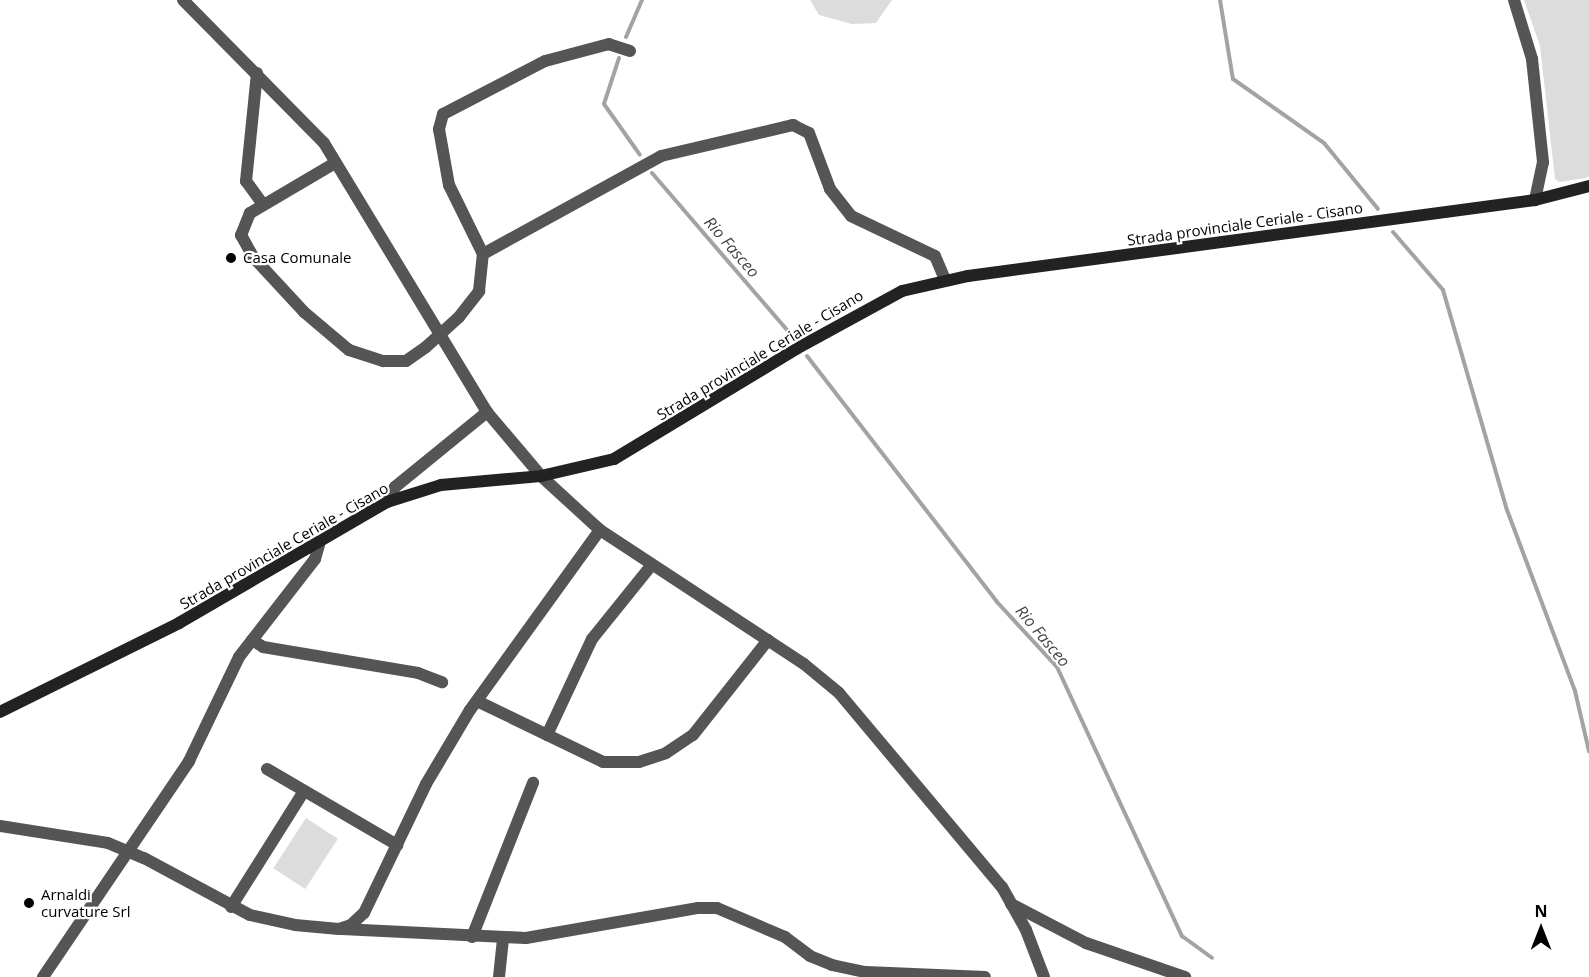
<!DOCTYPE html>
<html>
<head>
<meta charset="utf-8">
<style>
	body { margin:0 }
	#map { position:relative; width:1589px; height:977px; overflow:hidden; background:#fff; font-family:"Open Sans",sans-serif }
	div>[style] { position:absolute }
	.green>* { inset:0; background:#dcdcdc; transform-origin:0 0 }
	.stream>* { height:4px; margin:-2px; padding:0 2px; transform-origin:2px; border-radius:2px; background:#a3a3a3 }
	.minor>* { height:12px; margin:-6px; padding:0 6px; transform-origin:6px; border-radius:6px; background:#555 }
	.tertiary>* { height:12px; margin:-6px; padding:0 6px; transform-origin:6px; border-radius:6px; background:#555 }
	.secondary>* { height:12px; margin:-6px; padding:0 6px; transform-origin:6px; border-radius:6px; background:#222 }
	.dots>* { width:16px; height:16px; translate:-50% -50%; box-sizing:border-box; border:3px solid #fff; border-radius:50% }
	span { translate:-50% -50%; white-space:nowrap; text-align:center; line-height:1.15; -webkit-text-stroke:4.5px #fff; paint-order:stroke }
	.street-label { font-size:15px; color:#000 }
	.poi-label { font-size:15px; color:#000 }
	.left { translate:0 -50%; text-align:left }
	.water-label { font-size:16px; color:#444; font-style:italic }
	.north { position:absolute; left:1511px; top:899px; width:60px; height:60px; -webkit-text-stroke:4px #fff; paint-order:stroke; rotate:0deg; font-size:16px; font-weight:700; line-height:24px; text-align:center; color:#000 }
	.north::after { content:''; display:block; margin:auto; width:21px; height:27px; background:#000; clip-path:polygon(50% 0,100% 100%,50% 72%,0 100%) }
</style>
</head>
<body>
<div id="map">
	<div class="green">
		<div style="clip-path:polygon(810px 0,892px 0,876px 23px,852px 24px,819px 15px)"></div>
		<div style="clip-path:polygon(1524px 0,1589px 0,1589px 176px,1586px 178px,1559px 182px,1555px 179px,1540px 46px)"></div>
		<div style="left:306px;top:818px;width:38px;height:60px;rotate:33deg"></div>
	</div>
	<div class="stream">
		<div style="left:1220px;top:0;width:80px;rotate:80.7deg"></div>
		<div style="left:1233px;top:79px;width:111px;rotate:35.1deg"></div>
		<div style="left:1324px;top:143px;width:85px;rotate:50.7deg"></div>
		<div style="left:626px;top:37px;width:40px;rotate:-66.6deg"></div>
		<div style="left:619px;top:58px;width:48px;rotate:108.1deg"></div>
		<div style="left:604px;top:104px;width:62px;rotate:54.8deg"></div>
		<div style="left:652px;top:173px;width:216px;rotate:49.3deg"></div>
		<div style="left:1393px;top:232px;width:77px;rotate:49.2deg"></div>
		<div style="left:1443px;top:290px;width:229px;rotate:73.8deg"></div>
		<div style="left:1507px;top:510px;width:193px;rotate:69.4deg"></div>
		<div style="left:1575px;top:691px;width:62px;rotate:76.9deg"></div>
		<div style="left:807px;top:356px;width:311px;rotate:52.3deg"></div>
		<div style="left:997px;top:602px;width:88px;rotate:47.3deg"></div>
		<div style="left:1057px;top:667px;width:297px;rotate:65.1deg"></div>
		<div style="left:1182px;top:936px;width:37px;rotate:36deg"></div>
	</div>
	<div class="minor">
		<div style="left:183px;top:0;width:201px;rotate:45.4deg"></div>
		<div style="left:324px;top:143px;width:315px;rotate:58.8deg"></div>
		<div style="left:487px;top:412px;width:84px;rotate:49.8deg"></div>
		<div style="left:1514px;top:0;width:62px;rotate:73deg"></div>
		<div style="left:1532px;top:59px;width:104px;rotate:83.9deg"></div>
		<div style="left:1543px;top:162px;width:39px;rotate:102deg"></div>
		<div style="left:630px;top:51px;width:22px;rotate:-162deg"></div>
		<div style="left:609px;top:44px;width:66px;rotate:165.1deg"></div>
		<div style="left:545px;top:61px;width:115px;rotate:152.5deg"></div>
		<div style="left:443px;top:114px;width:16px;rotate:105deg"></div>
		<div style="left:439px;top:129px;width:57px;rotate:79.9deg"></div>
		<div style="left:449px;top:185px;width:77px;rotate:63.8deg"></div>
		<div style="left:483px;top:254px;width:203px;rotate:-28.8deg"></div>
		<div style="left:661px;top:156px;width:136px;rotate:-13.2deg"></div>
		<div style="left:793px;top:125px;width:18px;rotate:27deg"></div>
		<div style="left:809px;top:133px;width:60px;rotate:69.4deg"></div>
		<div style="left:830px;top:189px;width:34px;rotate:52deg"></div>
		<div style="left:851px;top:216px;width:93px;rotate:25.5deg"></div>
		<div style="left:935px;top:256px;width:26px;rotate:67deg"></div>
		<div style="left:257px;top:73px;width:109px;rotate:95.8deg"></div>
		<div style="left:246px;top:181px;width:29px;rotate:54deg"></div>
		<div style="left:335px;top:163px;width:99px;rotate:149.5deg"></div>
		<div style="left:250px;top:213px;width:24px;rotate:112deg"></div>
		<div style="left:241px;top:235px;width:26px;rotate:61deg"></div>
		<div style="left:254px;top:258px;width:74px;rotate:47.2deg"></div>
		<div style="left:304px;top:312px;width:59px;rotate:40.2deg"></div>
		<div style="left:349px;top:350px;width:36px;rotate:18deg"></div>
		<div style="left:383px;top:361px;width:23px"></div>
		<div style="left:406px;top:361px;width:24px;rotate:-35deg"></div>
		<div style="left:426px;top:347px;width:45px;rotate:-42.3deg"></div>
		<div style="left:459px;top:317px;width:33px;rotate:-52deg"></div>
		<div style="left:479px;top:291px;width:37px;rotate:-84deg"></div>
		<div style="left:387px;top:502px;width:17px;rotate:-62deg"></div>
		<div style="left:395px;top:487px;width:119px;rotate:-39.2deg"></div>
		<div style="left:252px;top:640px;width:13px;rotate:32deg"></div>
		<div style="left:263px;top:647px;width:157px;rotate:9.5deg"></div>
		<div style="left:418px;top:673px;width:26px;rotate:21deg"></div>
		<div style="left:477px;top:701px;width:140px;rotate:25.8deg"></div>
		<div style="left:603px;top:762px;width:36px"></div>
		<div style="left:639px;top:762px;width:28px;rotate:-18deg"></div>
		<div style="left:666px;top:753px;width:32px;rotate:-34deg"></div>
		<div style="left:693px;top:735px;width:121px;rotate:-51.7deg"></div>
		<div style="left:547px;top:735px;width:106px;rotate:-64.9deg"></div>
		<div style="left:592px;top:639px;width:94px;rotate:-51.1deg"></div>
		<div style="left:267px;top:769px;width:151px;rotate:30.3deg"></div>
		<div style="left:0;top:826px;width:109px;rotate:8.9deg"></div>
		<div style="left:108px;top:843px;width:39px;rotate:23deg"></div>
		<div style="left:144px;top:858px;width:120px;rotate:28.3deg"></div>
		<div style="left:250px;top:915px;width:46px;rotate:12.5deg"></div>
		<div style="left:295px;top:925px;width:44px;rotate:5.2deg"></div>
		<div style="left:339px;top:929px;width:13px;rotate:-18deg"></div>
		<div style="left:351px;top:925px;width:18px;rotate:-43deg"></div>
		<div style="left:364px;top:913px;width:143px;rotate:-64.3deg"></div>
		<div style="left:426px;top:784px;width:86px;rotate:-59.3deg"></div>
		<div style="left:470px;top:710px;width:222px;rotate:-54.2deg"></div>
		<div style="left:1011px;top:904px;width:85px;rotate:27.5deg"></div>
		<div style="left:1086px;top:943px;width:105px;rotate:19deg"></div>
		<div style="left:231px;top:907px;width:137px;rotate:-57.8deg"></div>
		<div style="left:342px;top:929px;width:184px;rotate:2.8deg"></div>
		<div style="left:526px;top:938px;width:175px;rotate:-9.9deg"></div>
		<div style="left:698px;top:908px;width:19px"></div>
		<div style="left:717px;top:908px;width:74px;rotate:23.1deg"></div>
		<div style="left:785px;top:937px;width:31px;rotate:37deg"></div>
		<div style="left:810px;top:956px;width:24px;rotate:22deg"></div>
		<div style="left:832px;top:965px;width:35px;rotate:12deg"></div>
		<div style="left:866px;top:972px;width:119px;rotate:2.4deg"></div>
		<div style="left:472px;top:937px;width:166px;rotate:-68.4deg"></div>
		<div style="left:43px;top:977px;width:261px;rotate:-55.9deg"></div>
		<div style="left:189px;top:761px;width:115px;rotate:-64.3deg"></div>
		<div style="left:239px;top:657px;width:124px;rotate:-52.2deg"></div>
		<div style="left:315px;top:559px;width:15px;rotate:-74deg"></div>
		<div style="left:499px;top:977px;width:39px;rotate:-84deg"></div>
	</div>
	<div class="tertiary">
		<div style="left:541px;top:476px;width:80px;rotate:42.5deg"></div>
		<div style="left:600px;top:530px;width:244px;rotate:33.3deg"></div>
		<div style="left:804px;top:664px;width:45px;rotate:39.6deg"></div>
		<div style="left:839px;top:693px;width:253px;rotate:50deg"></div>
		<div style="left:1002px;top:887px;width:49px;rotate:60.8deg"></div>
		<div style="left:1026px;top:930px;width:50px;rotate:69deg"></div>
	</div>
	<div class="secondary">
		<div style="left:0;top:712px;width:200px;rotate:-26.4deg"></div>
		<div style="left:179px;top:623px;width:241px;rotate:-30.2deg"></div>
		<div style="left:387px;top:502px;width:57px;rotate:-17.5deg"></div>
		<div style="left:441px;top:485px;width:100px;rotate:-5.1deg"></div>
		<div style="left:541px;top:476px;width:75px;rotate:-13.1deg"></div>
		<div style="left:614px;top:459px;width:213px;rotate:-31.1deg"></div>
		<div style="left:796px;top:349px;width:121px;rotate:-28.7deg"></div>
		<div style="left:902px;top:291px;width:68px;rotate:-12.8deg"></div>
		<div style="left:968px;top:276px;width:572px;rotate:-7.63deg"></div>
		<div style="left:1535px;top:200px;width:56px;rotate:-14.5deg"></div>
	</div>
	<div class="dots">
		<div style="left:231px;top:258px;background:#000"></div>
		<div style="left:29px;top:903px;background:#000"></div>
	</div>
	<div class="street-label">
		<span style="left:1245px;top:224px;rotate:-8deg">Strada provinciale Ceriale - Cisano</span>
		<span style="left:760px;top:355px;rotate:-31deg">Strada provinciale Ceriale - Cisano</span>
		<span style="left:284px;top:546px;rotate:-30deg">Strada provinciale Ceriale - Cisano</span>
	</div>
	<div class="poi-label">
		<span class="left" style="left:243px;top:258px">Casa Comunale</span>
		<span class="left" style="left:41px;top:903px">Arnaldi<br>curvature Srl</span>
	</div>
	<div class="water-label">
		<span style="left:732px;top:247px;rotate:49deg">Rio Fasceo</span>
		<span style="left:1043px;top:636px;rotate:50deg">Rio Fasceo</span>
	</div>
	<div class="north">N</div>
</div>
</body>
</html>
